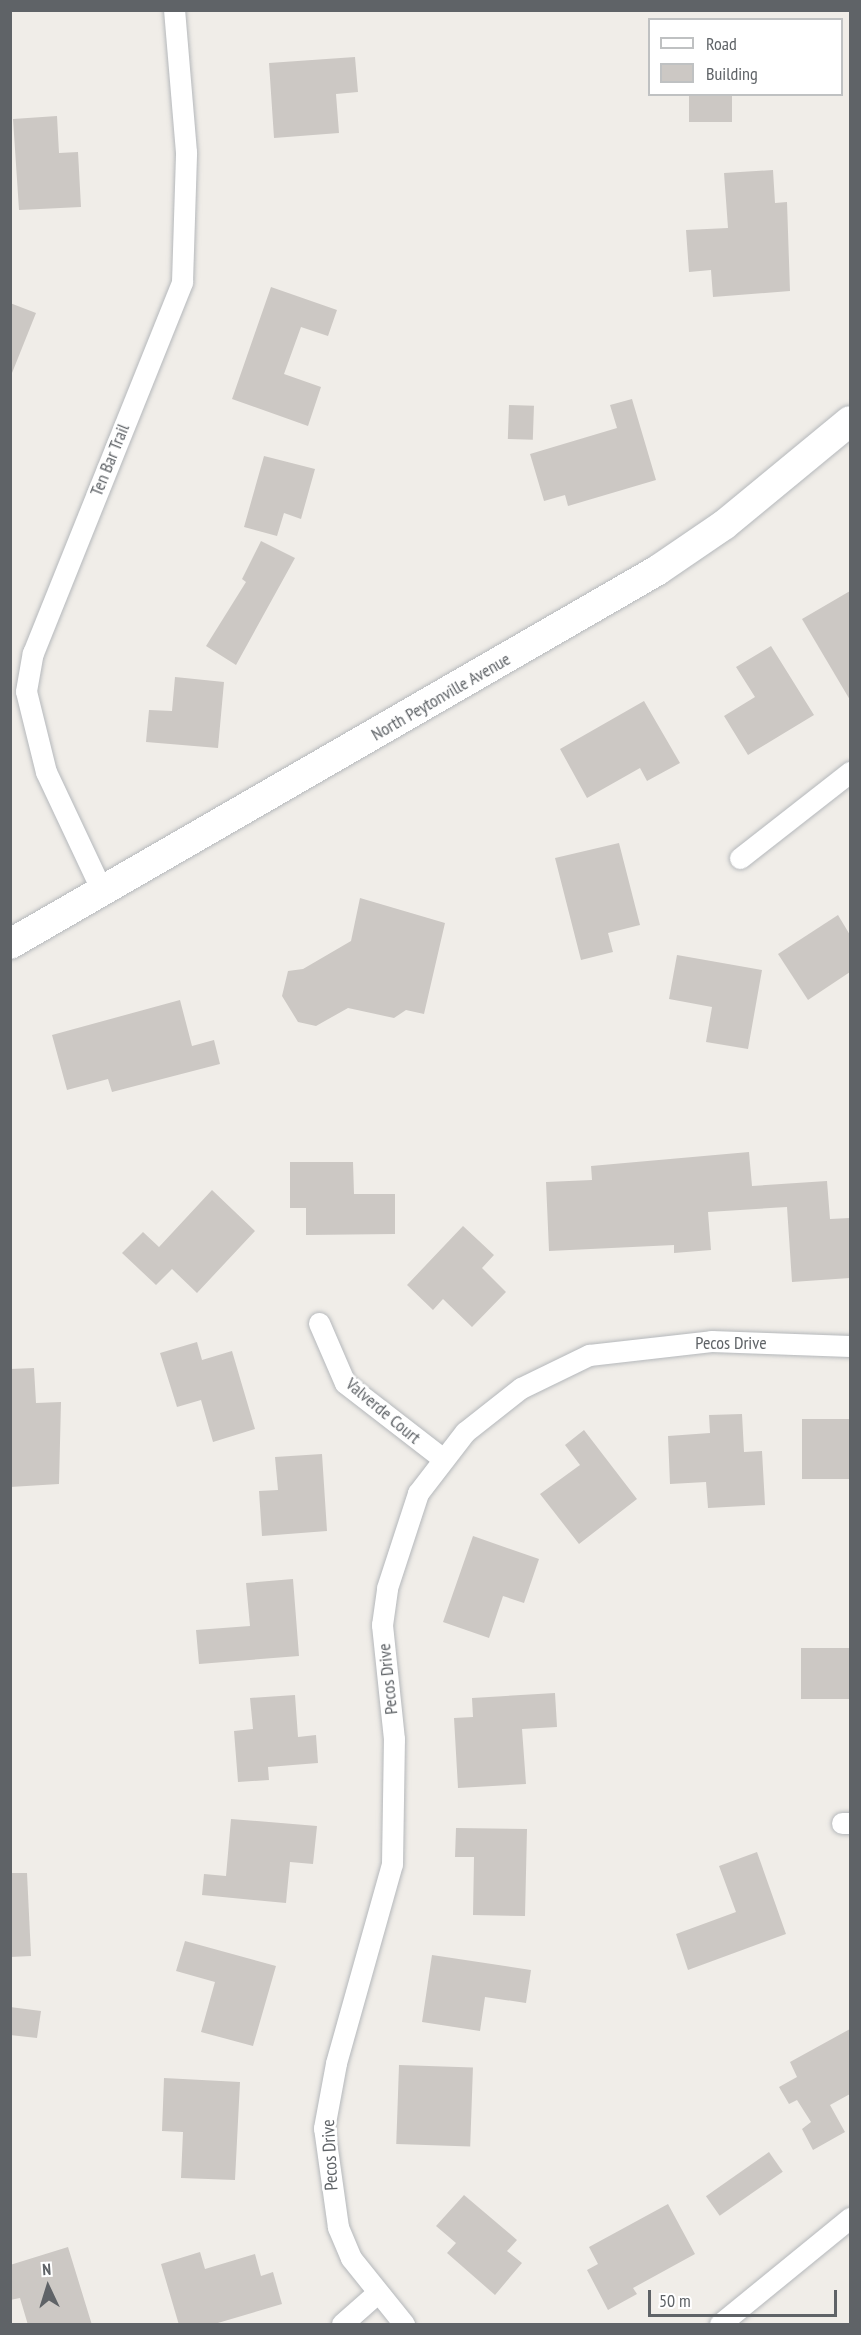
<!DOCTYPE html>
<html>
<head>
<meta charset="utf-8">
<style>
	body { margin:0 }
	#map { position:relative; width:861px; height:2335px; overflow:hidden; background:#f0ede8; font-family:"PT Sans Narrow",sans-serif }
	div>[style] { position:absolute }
	.building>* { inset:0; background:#ccc8c4; transform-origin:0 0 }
	.roads { filter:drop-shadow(0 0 2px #b5b8bb) drop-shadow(0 0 2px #b5b8bb) }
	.street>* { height:21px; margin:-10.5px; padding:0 10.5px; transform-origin:10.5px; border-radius:10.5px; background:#fff }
	.secondary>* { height:30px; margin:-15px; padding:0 15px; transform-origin:15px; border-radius:15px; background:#fff }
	span { translate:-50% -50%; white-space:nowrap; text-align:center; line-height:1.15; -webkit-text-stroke:5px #fff; paint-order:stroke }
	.street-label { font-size:18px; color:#5f6367 }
	.frame { position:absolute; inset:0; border:12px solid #5f6367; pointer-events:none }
	.legend { position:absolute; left:648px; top:18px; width:195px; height:78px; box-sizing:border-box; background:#fff; border:2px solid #bfc1c2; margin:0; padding:8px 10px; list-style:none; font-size:18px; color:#5f6367 }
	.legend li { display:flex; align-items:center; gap:12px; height:30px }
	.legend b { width:30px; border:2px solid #bfc1c2 }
	.north { position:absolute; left:18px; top:2257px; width:60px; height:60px; -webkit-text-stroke:4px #fff; paint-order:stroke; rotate:356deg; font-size:16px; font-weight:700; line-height:24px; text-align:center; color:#5f6367 }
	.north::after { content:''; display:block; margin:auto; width:21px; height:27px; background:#5f6367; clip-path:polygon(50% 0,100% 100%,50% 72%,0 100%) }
	.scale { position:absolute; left:648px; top:2290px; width:189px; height:27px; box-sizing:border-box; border:3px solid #5f6367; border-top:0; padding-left:8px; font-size:18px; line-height:21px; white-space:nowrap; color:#5f6367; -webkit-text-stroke:4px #fff; paint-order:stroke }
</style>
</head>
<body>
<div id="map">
	<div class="building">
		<div style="clip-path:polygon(355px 57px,358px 92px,336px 94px,339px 133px,274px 138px,269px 63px)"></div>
		<div style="left:689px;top:94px;width:43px;height:28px"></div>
		<div style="clip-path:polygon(57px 116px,59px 153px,78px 152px,81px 207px,19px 210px,13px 119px)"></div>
		<div style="clip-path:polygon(773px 170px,775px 203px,787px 202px,790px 291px,713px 297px,711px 270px,689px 272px,686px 230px,728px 228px,724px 173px)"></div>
		<div style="clip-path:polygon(271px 287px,337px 310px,328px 336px,301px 327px,284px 374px,321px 387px,308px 426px,232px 399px)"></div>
		<div style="clip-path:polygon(10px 303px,36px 313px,12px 373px,10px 373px)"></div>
		<div style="clip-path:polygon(632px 399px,656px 480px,568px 506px,565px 495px,544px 501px,530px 454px,617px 428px,610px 405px)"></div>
		<div style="left:509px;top:405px;width:25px;height:34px;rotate:2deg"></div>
		<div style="clip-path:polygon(264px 456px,315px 469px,301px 519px,284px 513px,277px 536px,244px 527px)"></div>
		<div style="clip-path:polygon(261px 541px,295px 558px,236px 665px,206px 646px,246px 582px,242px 579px)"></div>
		<div style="clip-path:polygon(850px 591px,850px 700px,802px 619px)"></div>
		<div style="clip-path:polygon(771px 646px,814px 715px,748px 755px,724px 716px,755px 697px,736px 667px)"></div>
		<div style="clip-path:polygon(175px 677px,224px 682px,218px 748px,146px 742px,149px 710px,172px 711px)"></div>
		<div style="clip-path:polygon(644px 701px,680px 763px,647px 781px,640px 768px,587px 798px,560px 749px)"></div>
		<div style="clip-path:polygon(619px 843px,640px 925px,608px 933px,613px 952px,581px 960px,555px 858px)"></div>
		<div style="clip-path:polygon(360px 898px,445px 923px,424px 1014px,406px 1010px,394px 1018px,348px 1008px,316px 1026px,298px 1022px,282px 996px,288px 971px,303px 969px,351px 941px)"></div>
		<div style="clip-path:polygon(838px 915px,850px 935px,850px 972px,808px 1000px,778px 954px)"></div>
		<div style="clip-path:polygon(677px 955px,762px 970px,748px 1049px,706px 1042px,712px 1007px,669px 999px)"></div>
		<div style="clip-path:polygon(180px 1000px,192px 1046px,214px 1040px,220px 1064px,112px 1092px,108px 1079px,67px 1090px,52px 1035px)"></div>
		<div style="clip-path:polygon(749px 1152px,752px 1186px,827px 1181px,830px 1219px,850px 1218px,850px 1278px,792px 1282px,787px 1207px,708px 1212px,711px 1250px,674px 1253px,674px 1245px,549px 1251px,546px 1182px,592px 1180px,591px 1166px)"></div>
		<div style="clip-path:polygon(290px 1162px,353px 1162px,354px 1194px,395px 1194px,395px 1234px,306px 1235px,306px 1208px,290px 1208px)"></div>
		<div style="clip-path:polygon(212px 1190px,255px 1231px,197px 1293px,172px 1269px,156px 1285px,122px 1253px,143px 1232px,159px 1247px)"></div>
		<div style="clip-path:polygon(463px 1226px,494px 1255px,482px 1268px,506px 1292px,472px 1327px,443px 1299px,433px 1310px,407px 1285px)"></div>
		<div style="clip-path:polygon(197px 1342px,202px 1360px,232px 1351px,255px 1429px,213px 1442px,201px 1400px,177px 1407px,160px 1353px)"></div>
		<div style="clip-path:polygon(34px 1368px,36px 1403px,61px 1402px,59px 1484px,10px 1487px,10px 1369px)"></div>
		<div style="clip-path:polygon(742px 1414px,744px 1452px,762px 1451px,765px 1505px,708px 1508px,706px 1482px,670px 1484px,668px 1436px,710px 1433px,709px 1415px)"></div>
		<div style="left:850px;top:1419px;width:60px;height:48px;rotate:90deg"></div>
		<div style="clip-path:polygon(584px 1430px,637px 1499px,579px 1544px,540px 1494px,580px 1465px,565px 1445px)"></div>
		<div style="clip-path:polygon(322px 1454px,327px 1531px,262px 1536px,259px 1491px,278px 1490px,275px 1457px)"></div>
		<div style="clip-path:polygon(473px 1536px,539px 1559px,524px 1603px,503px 1596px,489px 1638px,443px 1622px)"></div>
		<div style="clip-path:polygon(293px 1579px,299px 1656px,199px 1664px,196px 1630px,250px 1626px,246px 1583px)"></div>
		<div style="left:850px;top:1648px;width:51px;height:49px;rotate:90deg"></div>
		<div style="clip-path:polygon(555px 1693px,557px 1727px,522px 1729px,526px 1784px,458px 1788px,454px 1718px,473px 1717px,472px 1698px)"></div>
		<div style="clip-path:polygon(295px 1695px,298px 1737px,316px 1735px,318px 1763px,268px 1767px,269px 1780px,238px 1782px,234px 1731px,253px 1729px,250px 1698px)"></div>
		<div style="clip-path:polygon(231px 1819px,317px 1826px,313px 1864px,290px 1862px,286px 1903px,202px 1895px,204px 1874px,226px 1876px)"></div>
		<div style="clip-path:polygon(456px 1828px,527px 1829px,525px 1916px,473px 1915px,474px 1857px,455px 1857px)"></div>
		<div style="clip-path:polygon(757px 1852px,786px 1934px,688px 1970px,676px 1934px,736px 1912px,719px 1866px)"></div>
		<div style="clip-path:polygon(10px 1873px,27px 1873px,31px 1956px,10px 1957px)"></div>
		<div style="clip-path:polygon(185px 1941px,276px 1966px,253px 2046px,201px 2032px,215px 1982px,176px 1971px)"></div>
		<div style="clip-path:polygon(432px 1955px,531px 1970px,526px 2003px,485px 1997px,480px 2031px,422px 2022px)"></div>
		<div style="clip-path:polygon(10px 2007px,41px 2011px,37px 2038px,10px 2035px)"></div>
		<div style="clip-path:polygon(850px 2029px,850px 2094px,830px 2105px,845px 2132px,813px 2150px,802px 2129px,811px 2122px,797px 2100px,789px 2104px,779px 2087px,797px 2077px,790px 2062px)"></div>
		<div style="left:399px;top:2065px;width:74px;height:79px;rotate:2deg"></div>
		<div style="clip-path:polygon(164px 2078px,240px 2082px,235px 2180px,181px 2178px,183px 2132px,162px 2131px)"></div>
		<div style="left:769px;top:2152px;width:24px;height:77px;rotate:55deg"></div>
		<div style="clip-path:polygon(464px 2195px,517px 2240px,507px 2251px,522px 2263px,495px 2295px,447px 2253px,456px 2243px,436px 2226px)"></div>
		<div style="clip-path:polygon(668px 2204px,695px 2254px,633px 2288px,637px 2294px,608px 2310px,587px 2270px,598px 2264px,589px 2247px)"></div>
		<div style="clip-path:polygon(68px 2247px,92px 2325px,28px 2325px,20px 2298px,10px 2300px,10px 2265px)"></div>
		<div style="clip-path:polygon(200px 2252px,205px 2269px,255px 2254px,261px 2276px,273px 2272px,282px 2304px,211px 2325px,179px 2325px,161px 2264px)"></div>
	</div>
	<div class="roads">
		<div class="street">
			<div style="left:740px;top:858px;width:140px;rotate:-38deg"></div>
			<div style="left:103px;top:893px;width:134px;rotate:-115.2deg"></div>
			<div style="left:46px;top:772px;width:83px;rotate:-103.9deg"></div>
			<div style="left:26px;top:691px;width:39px;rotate:-80deg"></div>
			<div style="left:33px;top:653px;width:400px;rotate:-68.1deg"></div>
			<div style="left:182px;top:282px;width:130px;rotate:-88.2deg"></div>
			<div style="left:186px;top:152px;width:143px;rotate:-94.8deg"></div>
			<div style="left:319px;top:1323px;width:65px;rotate:66.6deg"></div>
			<div style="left:345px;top:1383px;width:123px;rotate:37.7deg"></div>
			<div style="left:842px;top:1823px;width:8px"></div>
			<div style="left:342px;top:2324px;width:45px;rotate:-41.4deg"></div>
			<div style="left:404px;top:2324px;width:85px;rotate:-128.8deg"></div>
			<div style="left:351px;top:2258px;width:34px;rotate:-113deg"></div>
			<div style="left:338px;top:2227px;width:100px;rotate:-98deg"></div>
			<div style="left:324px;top:2128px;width:66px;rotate:-79.5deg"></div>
			<div style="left:336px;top:2063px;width:207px;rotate:-74.3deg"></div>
			<div style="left:392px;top:1864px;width:125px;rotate:-89.1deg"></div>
			<div style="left:394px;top:1739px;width:115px;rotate:-96deg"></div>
			<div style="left:382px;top:1625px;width:37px;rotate:-82deg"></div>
			<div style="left:387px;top:1588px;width:100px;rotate:-71.9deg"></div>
			<div style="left:418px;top:1493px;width:77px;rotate:-52.4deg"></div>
			<div style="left:465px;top:1432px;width:71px;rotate:-38.2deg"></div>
			<div style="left:521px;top:1388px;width:76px;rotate:-25.9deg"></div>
			<div style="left:589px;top:1355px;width:123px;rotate:-6.5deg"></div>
			<div style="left:711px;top:1341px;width:139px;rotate:2.1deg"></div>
			<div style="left:720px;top:2324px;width:168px;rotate:-39.2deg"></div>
		</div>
		<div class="secondary">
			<div style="left:10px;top:944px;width:748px;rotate:-29.99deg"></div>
			<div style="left:658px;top:570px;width:80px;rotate:-34.3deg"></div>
			<div style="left:724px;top:525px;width:163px;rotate:-39.5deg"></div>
		</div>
	</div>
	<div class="street-label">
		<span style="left:110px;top:460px;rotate:-68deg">Ten Bar Trail</span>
		<span style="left:441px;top:697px;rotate:-30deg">North Peytonville Avenue</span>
		<span style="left:731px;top:1343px">Pecos Drive</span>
		<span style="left:383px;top:1411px;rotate:40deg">Valverde Court</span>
		<span style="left:388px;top:1679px;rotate:-96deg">Pecos Drive</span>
		<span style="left:330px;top:2155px;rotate:-93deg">Pecos Drive</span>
	</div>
	<div class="frame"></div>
	<ul class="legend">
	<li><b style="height:8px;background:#fff"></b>Road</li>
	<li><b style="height:16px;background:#ccc8c4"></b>Building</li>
	</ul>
	<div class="north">N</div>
	<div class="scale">50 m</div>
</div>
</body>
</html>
